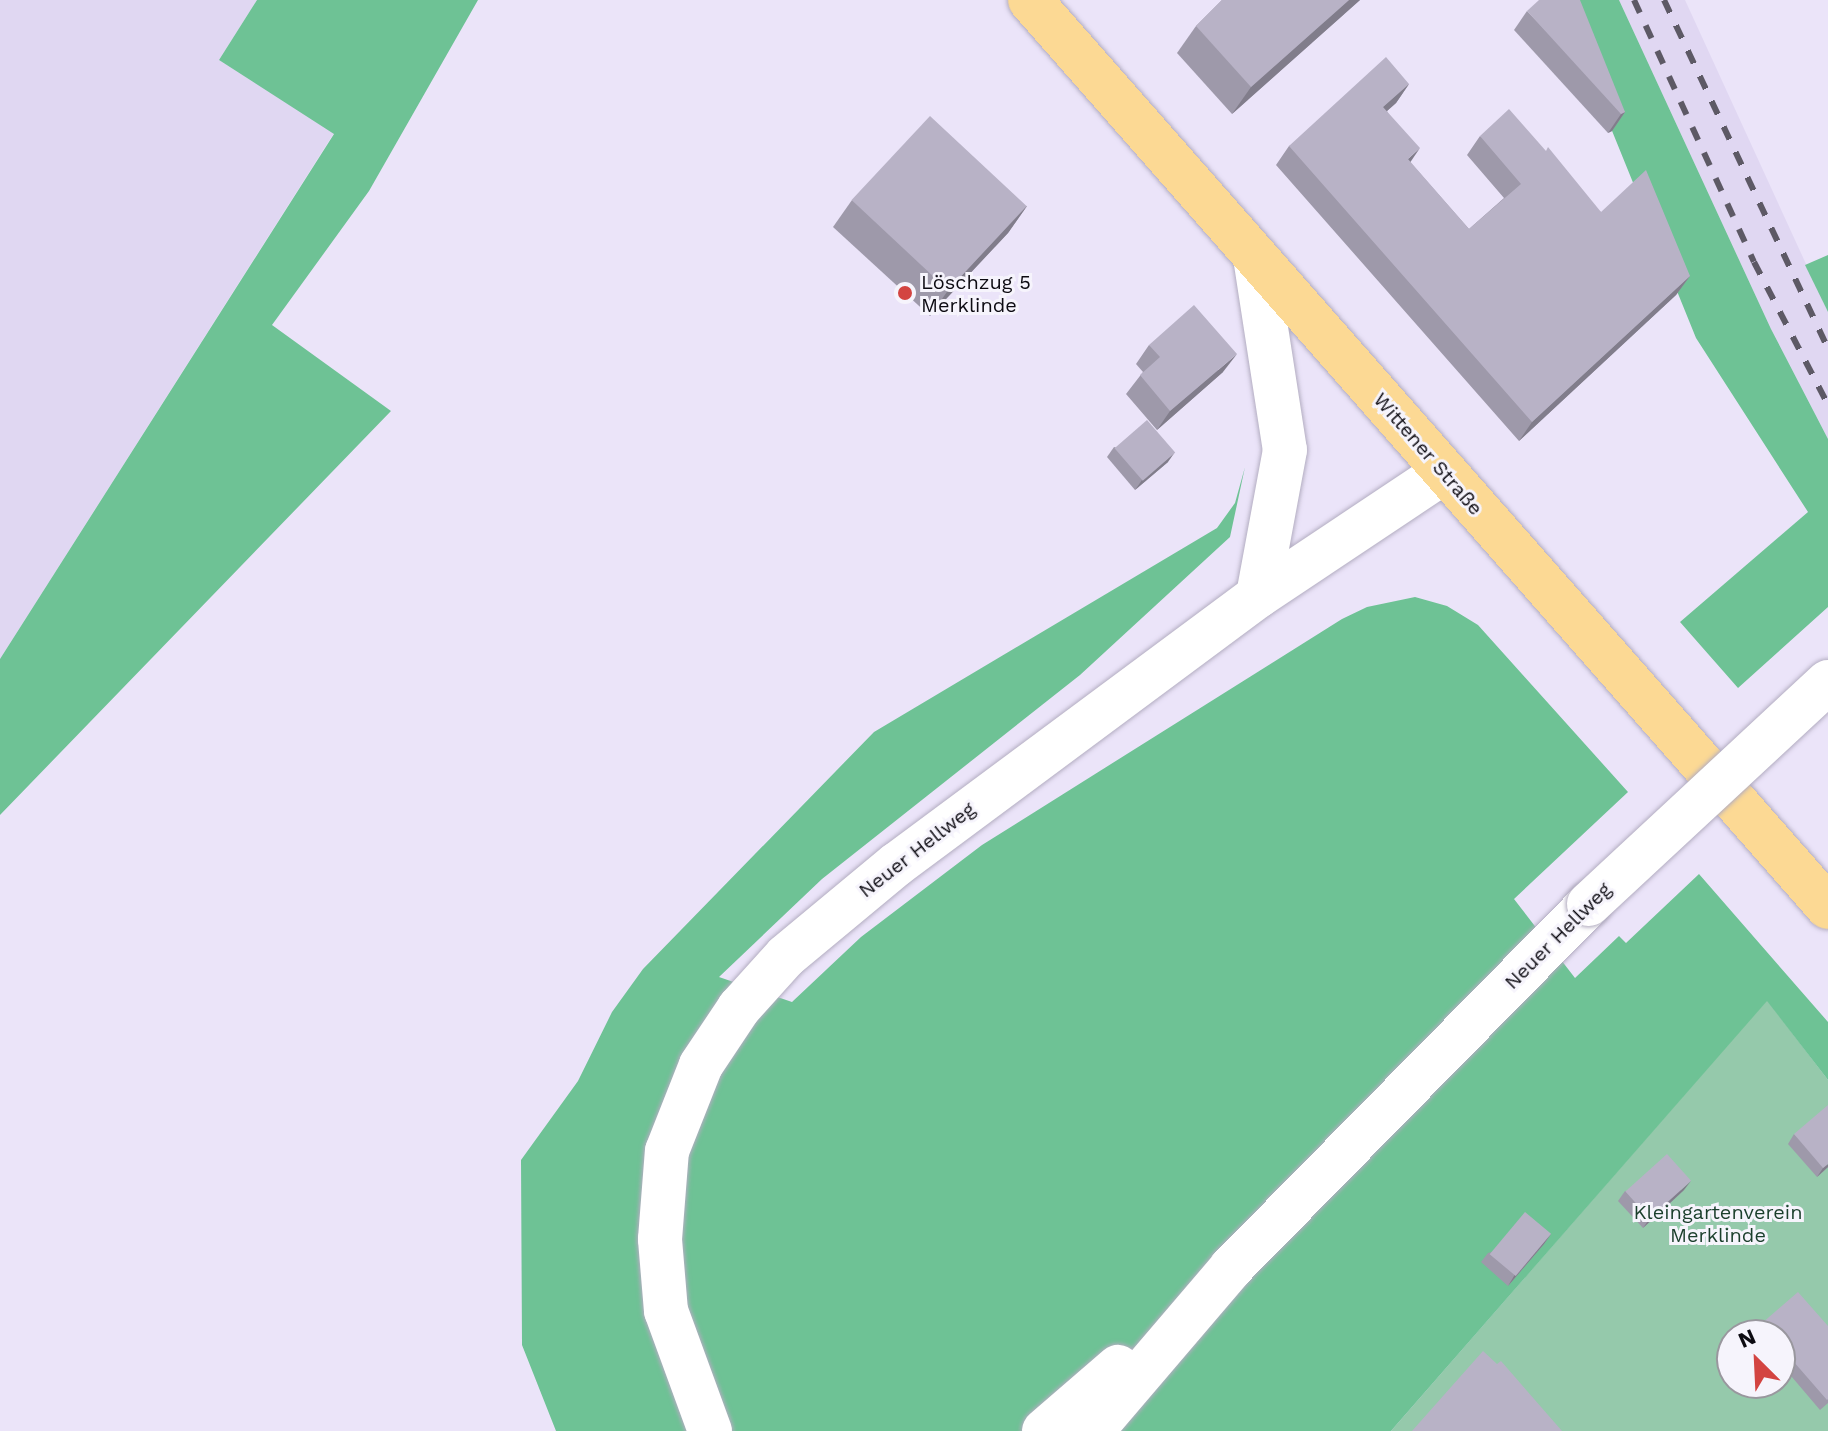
<!DOCTYPE html>
<html>
<head>
<meta charset="utf-8">
<style>
	body { margin:0 }
	#map { position:relative; width:1828px; height:1431px; overflow:hidden; background:#ebe4f9; font-family:"Work Sans",sans-serif }
	div>[style] { position:absolute }
	.built>* { inset:0; background:#e0d7f2 }
	.green>* { inset:0; background:#95c9ab }
	.forest>* { inset:0; background:#6ec295 }
	.roads { filter:drop-shadow(0 0 2px #b3adc1) drop-shadow(0 0 2px #b3adc1) }
	.secondary>* { height:44px; margin:-22px; padding:0 22px; transform-origin:22px; border-radius:22px; background:#fff }
	.primary>* { height:44px; margin:-22px; padding:0 22px; transform-origin:22px; border-radius:22px; background:#fcd994 }
	.rail>* { height:6px; margin-top:-3px; transform-origin:0; background:repeating-linear-gradient(90deg,#5d5965 0 14px,transparent 0 28px) }
	.bridges { filter:drop-shadow(0 0 2px #b3adc1) drop-shadow(0 0 2px #b3adc1) }
	.secondary-bridge>* { height:44px; margin:-22px; padding:0 22px; transform-origin:22px; border-radius:22px; background:#fff }
	.wall>* { inset:0; background:#9e99aa }
	.shaded-wall>* { inset:0; background:#817d8b }
	.building>* { inset:0; background:#b8b2c6; transform-origin:0 0 }
	.dots>* { width:22px; height:22px; translate:-50% -50%; box-sizing:border-box; border:4px solid #f6f4fc; border-radius:50% }
	span { translate:-50% -50%; white-space:nowrap; text-align:center; line-height:1.15; -webkit-text-stroke:6px #f6f4fc; paint-order:stroke }
	.poi-label { font-size:20px; color:#0d0b12 }
	.left { translate:0 -50%; text-align:left }
	.street-label { font-size:20px; color:#0d0b12 }
	.park-label { font-size:20px; color:#1b3f2c }
	.north { position:absolute; left:1716px; top:1319px; width:80px; height:80px; box-sizing:border-box; background:#f6f4fc; border:2px solid #99979e; border-radius:50%; rotate:336deg; font-size:22px; font-weight:700; line-height:32px; text-align:center; color:#0d0b12 }
	.north::after { content:''; display:block; margin:auto; width:28px; height:36px; background:#d34441; clip-path:polygon(50% 0,100% 100%,50% 72%,0 100%) }
</style>
</head>
<body>
<div id="map">
	<div class="built">
		<div style="clip-path:polygon(0 0,257px 0,219px 60px,334px 133px,0 659px)"></div>
		<div style="clip-path:polygon(1619px 0,1685px 0,1828px 312px,1828px 439px,1771px 329px)"></div>
	</div>
	<div class="green">
		<div style="clip-path:polygon(evenodd,1767px 1000px,1828px 1080px,1828px 1431px,1391px 1431px,1767px 1000px,1732px 1335px,1780px 1335px,1780px 1383px,1732px 1383px,1732px 1335px)"></div>
	</div>
	<div class="forest">
		<div style="clip-path:polygon(257px 0,478px 0,369px 191px,272px 325px,391px 411px,0 815px,0 659px,334px 134px,219px 60px)"></div>
		<div style="clip-path:polygon(1559px 0,1619px 0,1771px 329px,1828px 439px,1828px 607px,1738px 688px,1680px 622px,1808px 512px,1696px 338px)"></div>
		<div style="clip-path:polygon(1828px 255px,1828px 312px,1805px 265px)"></div>
		<div style="clip-path:polygon(1245px 467px,1230px 537px,1080px 675px,822px 879px,719px 977px,792px 1002px,861px 937px,982px 845px,1342px 619px,1367px 607px,1415px 597px,1447px 606px,1478px 625px,1628px 792px,1514px 899px,1575px 978px,1619px 936px,1626px 943px,1699px 874px,1828px 1022px,1828px 1080px,1767px 1001px,1391px 1431px,556px 1431px,522px 1345px,521px 1160px,578px 1081px,612px 1012px,643px 969px,874px 732px,1217px 528px,1235px 503px)"></div>
	</div>
	<div class="roads">
		<div class="secondary">
			<div style="left:1255px;top:257px;width:195px;rotate:81.2deg"></div>
			<div style="left:1285px;top:450px;width:148px;rotate:100.5deg"></div>
			<div style="left:710px;top:1431px;width:128px;rotate:-110.1deg"></div>
			<div style="left:666px;top:1311px;width:72px;rotate:-94.8deg"></div>
			<div style="left:660px;top:1239px;width:88px;rotate:-85.5deg"></div>
			<div style="left:667px;top:1151px;width:92px;rotate:-68.4deg"></div>
			<div style="left:701px;top:1065px;width:69px;rotate:-56.3deg"></div>
			<div style="left:739px;top:1008px;width:70px;rotate:-47.9deg"></div>
			<div style="left:786px;top:956px;width:144px;rotate:-39.7deg"></div>
			<div style="left:897px;top:864px;width:450px;rotate:-36.6deg"></div>
			<div style="left:1258px;top:596px;width:224px;rotate:-33.7deg"></div>
			<div style="left:1044px;top:1431px;width:98px;rotate:-40.9deg"></div>
			<div style="left:1092px;top:1431px;width:214px;rotate:-49.5deg"></div>
			<div style="left:1231px;top:1268px;width:511px;rotate:-45.48deg"></div>
		</div>
		<div class="primary">
			<div style="left:1030px;top:0;width:1208px;rotate:48.66deg"></div>
		</div>
	</div>
	<div class="rail">
		<div style="left:1634px;top:0;width:288px;rotate:65.4deg"></div>
		<div style="left:1754px;top:262px;width:161px;rotate:62.6deg"></div>
		<div style="left:1664px;top:0;width:385px;rotate:64.8deg"></div>
	</div>
	<div class="bridges">
		<div class="secondary-bridge">
			<div style="left:1589px;top:904px;width:326px;rotate:-42.9deg"></div>
		</div>
	</div>
	<div class="wall">
		<div style="clip-path:polygon(1222px 0,1360px 0,1232px 114px,1177px 53px,1196px 26px)"></div>
		<div style="clip-path:polygon(1527px 11px,1625px 112px,1612px 131px,1608px 133px,1514px 30px)"></div>
		<div style="clip-path:polygon(1409px 84px,1396px 103px,1387px 111px,1410px 162px,1469px 229px,1504px 198px,1467px 155px,1480px 136px,1601px 212px,1690px 276px,1676px 295px,1519px 441px,1276px 165px,1289px 146px)"></div>
		<div style="clip-path:polygon(852px 200px,1027px 206px,1008px 233px,930px 316px,833px 227px)"></div>
		<div style="clip-path:polygon(1149px 345px,1223px 372px,1157px 430px,1126px 394px,1143px 372px,1136px 364px)"></div>
		<div style="clip-path:polygon(1114px 447px,1168px 462px,1135px 490px,1107px 457px)"></div>
		<div style="clip-path:polygon(1794px 1134px,1828px 1167px,1817px 1177px,1788px 1144px)"></div>
		<div style="clip-path:polygon(1684px 1190px,1643px 1228px,1618px 1201px,1625px 1191px)"></div>
		<div style="clip-path:polygon(1551px 1234px,1544px 1244px,1508px 1286px,1481px 1262px,1488px 1253px)"></div>
		<div style="clip-path:polygon(1761px 1324px,1828px 1326px,1828px 1403px,1820px 1410px,1780px 1363px,1780px 1335px,1755px 1335px,1754px 1333px)"></div>
	</div>
	<div class="shaded-wall">
		<div style="clip-path:polygon(1349px 0,1360px 0,1232px 114px,1251px 87px)"></div>
		<div style="clip-path:polygon(1409px 84px,1396px 103px,1370px 126px,1383px 107px)"></div>
		<div style="clip-path:polygon(1625px 112px,1612px 131px,1608px 133px,1621px 114px)"></div>
		<div style="clip-path:polygon(1420px 148px,1407px 167px,1408px 159px)"></div>
		<div style="clip-path:polygon(1027px 206px,1008px 233px,930px 316px,949px 289px)"></div>
		<div style="clip-path:polygon(1690px 276px,1676px 295px,1519px 441px,1532px 422px)"></div>
		<div style="clip-path:polygon(1237px 354px,1223px 372px,1157px 430px,1170px 411px)"></div>
		<div style="clip-path:polygon(1175px 452px,1168px 462px,1135px 490px,1142px 480px)"></div>
		<div style="clip-path:polygon(1828px 1164px,1828px 1167px,1817px 1177px,1823px 1168px)"></div>
		<div style="clip-path:polygon(1691px 1181px,1684px 1190px,1643px 1228px,1650px 1218px)"></div>
		<div style="clip-path:polygon(1551px 1234px,1544px 1244px,1508px 1286px,1514px 1276px)"></div>
	</div>
	<div class="building">
		<div style="clip-path:polygon(1222px 0,1349px 0,1251px 87px,1196px 26px)"></div>
		<div style="clip-path:polygon(1539px 0,1580px 0,1625px 112px,1621px 114px,1527px 11px)"></div>
		<div style="clip-path:polygon(1386px 57px,1409px 84px,1383px 107px,1420px 148px,1408px 159px,1469px 229px,1521px 184px,1480px 136px,1509px 109px,1546px 151px,1548px 147px,1601px 212px,1646px 170px,1690px 276px,1532px 422px,1289px 146px)"></div>
		<div style="left:930px;top:116px;width:132px;height:115px;rotate:43deg"></div>
		<div style="clip-path:polygon(1194px 305px,1237px 354px,1170px 411px,1140px 375px,1160px 357px,1149px 345px)"></div>
		<div style="left:1147px;top:420px;width:43px;height:43px;rotate:49deg"></div>
		<div style="clip-path:polygon(1828px 1105px,1828px 1164px,1823px 1168px,1794px 1134px)"></div>
		<div style="left:1667px;top:1154px;width:36px;height:56px;rotate:48deg"></div>
		<div style="left:1525px;top:1212px;width:34px;height:55px;rotate:40deg"></div>
		<div style="clip-path:polygon(1798px 1292px,1828px 1326px,1828px 1399px,1827px 1400px,1780px 1346px,1780px 1335px,1771px 1335px,1761px 1324px)"></div>
		<div style="clip-path:polygon(1483px 1351px,1497px 1364px,1501px 1361px,1562px 1431px,1412px 1431px)"></div>
	</div>
	<div class="dots">
		<div style="left:905px;top:293px;background:#d34441"></div>
	</div>
	<div class="poi-label">
		<span class="left" style="left:921px;top:294px">Löschzug 5<br>Merklinde</span>
	</div>
	<div class="street-label">
		<span style="left:1428px;top:454px;rotate:49deg">Wittener Straße</span>
		<span style="left:917px;top:850px;rotate:-38deg">Neuer Hellweg</span>
		<span style="left:1558px;top:936px;rotate:-45deg">Neuer Hellweg</span>
	</div>
	<div class="park-label">
		<span style="left:1718px;top:1224px">Kleingartenverein<br>Merklinde</span>
	</div>
	<div class="north">N</div>
</div>
</body>
</html>
